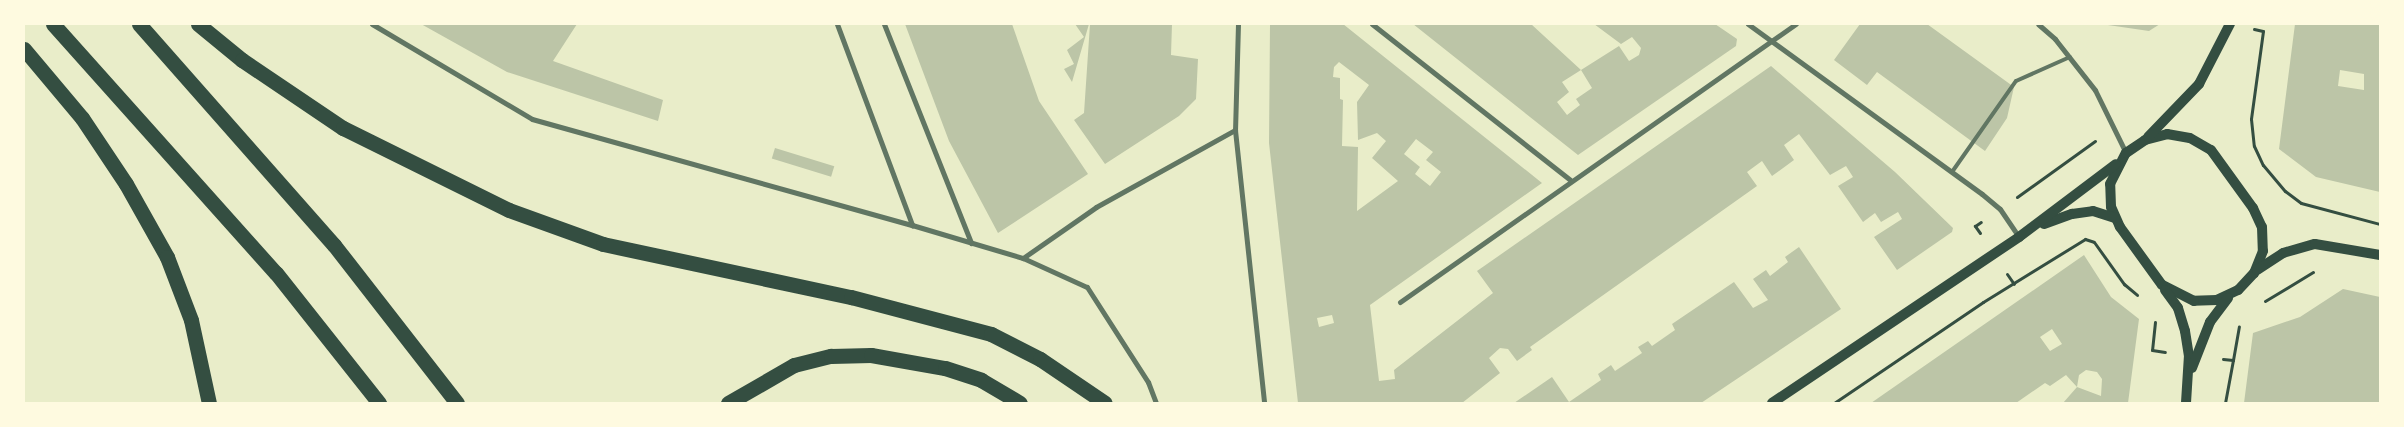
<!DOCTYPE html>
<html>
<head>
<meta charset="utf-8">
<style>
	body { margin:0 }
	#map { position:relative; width:2404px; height:427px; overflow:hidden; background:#e9edc9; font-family:"Asap Condensed",sans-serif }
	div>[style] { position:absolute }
	.building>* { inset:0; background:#bcc5a7; transform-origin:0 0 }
	.path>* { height:3px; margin:-1.5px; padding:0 1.5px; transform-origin:1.5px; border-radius:1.5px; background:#344e41 }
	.service>* { height:4px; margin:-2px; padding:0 2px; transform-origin:2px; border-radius:2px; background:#617663 }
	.minor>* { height:5px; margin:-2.5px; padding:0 2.5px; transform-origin:2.5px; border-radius:2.5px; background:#617663 }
	.secondary>* { height:10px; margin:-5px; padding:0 5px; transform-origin:5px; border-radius:5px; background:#344e41 }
	.motorway>* { height:15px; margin:-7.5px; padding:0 7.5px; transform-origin:7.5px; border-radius:7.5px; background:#344e41 }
	span { translate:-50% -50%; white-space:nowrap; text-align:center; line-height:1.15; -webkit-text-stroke:5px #fefae0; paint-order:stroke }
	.frame { position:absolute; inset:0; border:25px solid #fefae0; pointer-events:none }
</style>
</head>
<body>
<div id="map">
	<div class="building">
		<div style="clip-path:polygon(421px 24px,577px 24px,553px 61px,663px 100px,658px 121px,507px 72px)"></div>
		<div style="clip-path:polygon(905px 24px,1012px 24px,1039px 101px,1088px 174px,998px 233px,949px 141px)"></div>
		<div style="clip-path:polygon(1075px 24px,1089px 24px,1072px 82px,1064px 69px,1074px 64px,1067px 50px,1084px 37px)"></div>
		<div style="clip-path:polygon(1090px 24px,1172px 24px,1171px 55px,1198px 59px,1196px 99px,1179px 116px,1105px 164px,1074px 120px,1084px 113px)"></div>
		<div style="clip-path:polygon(evenodd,1270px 24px,1343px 24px,1542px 183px,1370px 305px,1379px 381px,1395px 379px,1394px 370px,1493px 293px,1477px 271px,1771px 66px,1895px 172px,1953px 228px,1952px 232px,1897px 270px,1874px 237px,1902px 219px,1898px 212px,1881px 222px,1875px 213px,1863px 222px,1838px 186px,1853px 177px,1846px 166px,1830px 175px,1799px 134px,1784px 145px,1794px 160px,1772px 176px,1762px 161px,1747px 172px,1757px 186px,1530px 347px,1532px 350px,1517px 361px,1508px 349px,1500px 348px,1489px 358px,1500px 373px,1462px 403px,1298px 403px,1269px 143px,1270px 24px,1339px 62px,1369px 85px,1357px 102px,1358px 140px,1377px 133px,1386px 141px,1372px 158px,1398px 181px,1357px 211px,1358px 147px,1342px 146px,1343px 100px,1340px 99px,1340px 78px,1333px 77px,1334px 67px,1339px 62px,1270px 24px,1416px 139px,1433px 152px,1426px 160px,1441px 172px,1430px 186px,1415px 174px,1420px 167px,1404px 154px,1416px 139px,1270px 24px,1332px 315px,1334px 323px,1319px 327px,1317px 318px,1332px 315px)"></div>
		<div style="clip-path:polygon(1413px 24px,1531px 24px,1581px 70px,1562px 82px,1569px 92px,1557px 102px,1567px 115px,1580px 105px,1576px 99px,1592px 88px,1581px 70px,1619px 46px,1629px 61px,1639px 55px,1641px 48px,1632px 37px,1621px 44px,1594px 24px,1715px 24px,1737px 39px,1736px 46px,1578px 155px)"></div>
		<div style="clip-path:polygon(1860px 24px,1927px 24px,2014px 87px,2007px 118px,1985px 151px,1877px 72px,1867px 85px,1834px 60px)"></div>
		<div style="clip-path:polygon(2101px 24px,2160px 24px,2149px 31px)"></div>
		<div style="clip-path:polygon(evenodd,2295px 24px,2380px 24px,2380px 192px,2316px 177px,2279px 149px,2295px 24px,2340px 70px,2364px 74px,2364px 90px,2338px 86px,2340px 70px)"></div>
		<div style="left:775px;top:148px;width:62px;height:11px;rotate:17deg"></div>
		<div style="clip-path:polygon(1799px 247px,1841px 309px,1701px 403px,1514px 403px,1552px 377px,1569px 402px,1601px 380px,1598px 374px,1611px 365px,1615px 371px,1642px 353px,1638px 347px,1648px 341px,1652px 346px,1675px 330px,1672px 324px,1734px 282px,1753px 308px,1768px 300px,1753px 279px,1766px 270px,1770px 276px,1788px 262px,1785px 257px)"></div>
		<div style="clip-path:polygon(evenodd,2084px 255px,2111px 297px,2139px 319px,2128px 403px,2063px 403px,2077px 387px,2066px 375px,2050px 386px,2045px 383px,2016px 403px,1871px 403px,2084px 255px,2052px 329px,2062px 344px,2050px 351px,2040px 337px,2052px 329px,2084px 255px,2086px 370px,2097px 372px,2102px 379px,2101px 396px,2077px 387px,2079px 375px,2086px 370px)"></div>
		<div style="clip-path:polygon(2343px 289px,2380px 297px,2380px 403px,2244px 403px,2253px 333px,2300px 317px)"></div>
	</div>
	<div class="path">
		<div style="left:2254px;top:29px;width:9px;rotate:13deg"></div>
		<div style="left:2263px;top:31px;width:89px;rotate:97.8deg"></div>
		<div style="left:2251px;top:119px;width:27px;rotate:84deg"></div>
		<div style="left:2254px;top:146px;width:21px;rotate:65deg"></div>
		<div style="left:2263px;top:165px;width:34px;rotate:50deg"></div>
		<div style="left:2285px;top:191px;width:20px;rotate:37deg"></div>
		<div style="left:2301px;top:203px;width:82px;rotate:14.9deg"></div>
		<div style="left:2017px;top:197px;width:96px;rotate:-35.7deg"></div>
		<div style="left:1980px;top:233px;width:9px;rotate:-126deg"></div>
		<div style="left:1975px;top:226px;width:7px;rotate:-34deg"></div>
		<div style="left:2007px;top:274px;width:12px;rotate:55deg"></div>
		<div style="left:2265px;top:301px;width:56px;rotate:-31.1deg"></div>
		<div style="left:2155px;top:322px;width:28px;rotate:96deg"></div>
		<div style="left:2152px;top:350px;width:13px;rotate:9deg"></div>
		<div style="left:2223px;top:359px;width:10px;rotate:6deg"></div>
		<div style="left:2233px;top:360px;width:34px;rotate:-80deg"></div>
		<div style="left:1834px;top:403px;width:180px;rotate:-34.1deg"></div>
		<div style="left:1983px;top:302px;width:120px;rotate:-31.7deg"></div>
		<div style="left:2085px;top:239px;width:9px;rotate:18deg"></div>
		<div style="left:2094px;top:242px;width:52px;rotate:54.5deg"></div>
		<div style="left:2124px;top:284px;width:17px;rotate:40deg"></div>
		<div style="left:2225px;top:403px;width:44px;rotate:-79.5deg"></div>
	</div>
	<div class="service">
		<div style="left:1952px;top:172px;width:111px;rotate:-54.9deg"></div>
		<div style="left:2016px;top:81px;width:59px;rotate:-24deg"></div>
	</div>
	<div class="minor">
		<div style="left:372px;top:24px;width:186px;rotate:30.7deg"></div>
		<div style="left:532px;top:119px;width:395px;rotate:15.6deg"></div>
		<div style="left:912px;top:225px;width:116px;rotate:16.6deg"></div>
		<div style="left:1023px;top:258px;width:70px;rotate:24.4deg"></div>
		<div style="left:1087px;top:287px;width:113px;rotate:57.3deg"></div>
		<div style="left:1148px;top:382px;width:22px;rotate:69deg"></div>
		<div style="left:837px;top:24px;width:215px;rotate:69.5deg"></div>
		<div style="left:884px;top:24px;width:236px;rotate:68.3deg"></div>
		<div style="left:1238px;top:24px;width:106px;rotate:91.6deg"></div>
		<div style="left:1235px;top:130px;width:275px;rotate:83.9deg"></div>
		<div style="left:1372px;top:24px;width:252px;rotate:38.2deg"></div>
		<div style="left:1748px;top:24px;width:289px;rotate:36deg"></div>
		<div style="left:1982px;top:194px;width:23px;rotate:40deg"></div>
		<div style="left:2000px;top:209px;width:34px;rotate:56deg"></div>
		<div style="left:2038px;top:24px;width:23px;rotate:41deg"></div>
		<div style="left:2055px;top:39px;width:65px;rotate:51.9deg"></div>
		<div style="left:2095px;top:90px;width:70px;rotate:63.8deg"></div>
		<div style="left:1023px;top:258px;width:89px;rotate:-34.9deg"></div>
		<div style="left:1096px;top:207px;width:159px;rotate:-29deg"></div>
		<div style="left:1400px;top:302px;width:484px;rotate:-35.1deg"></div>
	</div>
	<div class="secondary">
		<div style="left:2167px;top:134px;width:23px;rotate:10deg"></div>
		<div style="left:2190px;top:138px;width:24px;rotate:30deg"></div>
		<div style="left:2211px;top:150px;width:72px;rotate:54.1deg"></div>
		<div style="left:2253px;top:208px;width:21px;rotate:65deg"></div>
		<div style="left:2262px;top:227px;width:24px;rotate:88deg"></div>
		<div style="left:2263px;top:251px;width:24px;rotate:112deg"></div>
		<div style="left:2254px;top:273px;width:23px;rotate:133deg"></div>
		<div style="left:2238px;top:290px;width:23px;rotate:155deg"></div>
		<div style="left:2217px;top:300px;width:23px;rotate:178deg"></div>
		<div style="left:2194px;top:301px;width:36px;rotate:-153deg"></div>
		<div style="left:2162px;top:285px;width:72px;rotate:-125.9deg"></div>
		<div style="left:2120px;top:227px;width:22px;rotate:-114deg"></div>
		<div style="left:2111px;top:207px;width:23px;rotate:-92deg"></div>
		<div style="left:2110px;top:184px;width:35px;rotate:-63deg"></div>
		<div style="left:2126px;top:153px;width:23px;rotate:-34deg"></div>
		<div style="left:2145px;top:140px;width:23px;rotate:-15deg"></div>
		<div style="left:2148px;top:137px;width:74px;rotate:-46.1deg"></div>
		<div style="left:2199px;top:84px;width:68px;rotate:-62.7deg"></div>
		<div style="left:2044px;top:224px;width:30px;rotate:-20deg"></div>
		<div style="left:2072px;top:214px;width:21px;rotate:-8deg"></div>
		<div style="left:2093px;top:211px;width:23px;rotate:18deg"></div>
		<div style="left:2257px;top:270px;width:31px;rotate:-33deg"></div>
		<div style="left:2283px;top:253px;width:33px;rotate:-16deg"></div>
		<div style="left:2315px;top:244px;width:66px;rotate:9.6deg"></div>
		<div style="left:2165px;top:290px;width:22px;rotate:54deg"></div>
		<div style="left:2178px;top:308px;width:24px;rotate:73deg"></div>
		<div style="left:2185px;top:331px;width:24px;rotate:81deg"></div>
		<div style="left:2189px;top:355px;width:48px;rotate:93.6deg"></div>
		<div style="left:2192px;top:368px;width:49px;rotate:-68.6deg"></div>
		<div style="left:2210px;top:322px;width:30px;rotate:-53deg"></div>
		<div style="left:1772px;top:403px;width:298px;rotate:-33.9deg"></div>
		<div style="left:2019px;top:237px;width:121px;rotate:-37deg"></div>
	</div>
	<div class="motorway">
		<div style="left:53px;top:24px;width:334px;rotate:48.2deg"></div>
		<div style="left:276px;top:273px;width:166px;rotate:51.6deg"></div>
		<div style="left:139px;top:24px;width:295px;rotate:48.6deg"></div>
		<div style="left:334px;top:245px;width:200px;rotate:52.1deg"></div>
		<div style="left:198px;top:24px;width:57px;rotate:39.3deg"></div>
		<div style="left:242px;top:60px;width:122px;rotate:34deg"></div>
		<div style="left:343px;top:128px;width:185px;rotate:26.3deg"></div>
		<div style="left:509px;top:210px;width:100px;rotate:19.9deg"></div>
		<div style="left:603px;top:244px;width:254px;rotate:12.1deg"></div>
		<div style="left:851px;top:297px;width:145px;rotate:14.8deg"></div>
		<div style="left:991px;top:334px;width:55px;rotate:27deg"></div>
		<div style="left:1040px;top:359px;width:78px;rotate:34.1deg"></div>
		<div style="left:24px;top:49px;width:90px;rotate:50deg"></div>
		<div style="left:82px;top:118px;width:79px;rotate:56.3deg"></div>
		<div style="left:126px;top:184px;width:84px;rotate:60.7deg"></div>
		<div style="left:167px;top:257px;width:67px;rotate:69.1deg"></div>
		<div style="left:191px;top:320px;width:85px;rotate:77.8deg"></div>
		<div style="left:728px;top:403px;width:76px;rotate:-29.9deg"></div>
		<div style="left:794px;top:365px;width:38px;rotate:-14deg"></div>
		<div style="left:831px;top:356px;width:40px;rotate:-1.4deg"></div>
		<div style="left:871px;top:355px;width:75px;rotate:10deg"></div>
		<div style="left:945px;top:368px;width:38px;rotate:18deg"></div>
		<div style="left:981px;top:380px;width:45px;rotate:30.5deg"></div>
	</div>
	<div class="frame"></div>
</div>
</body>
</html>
